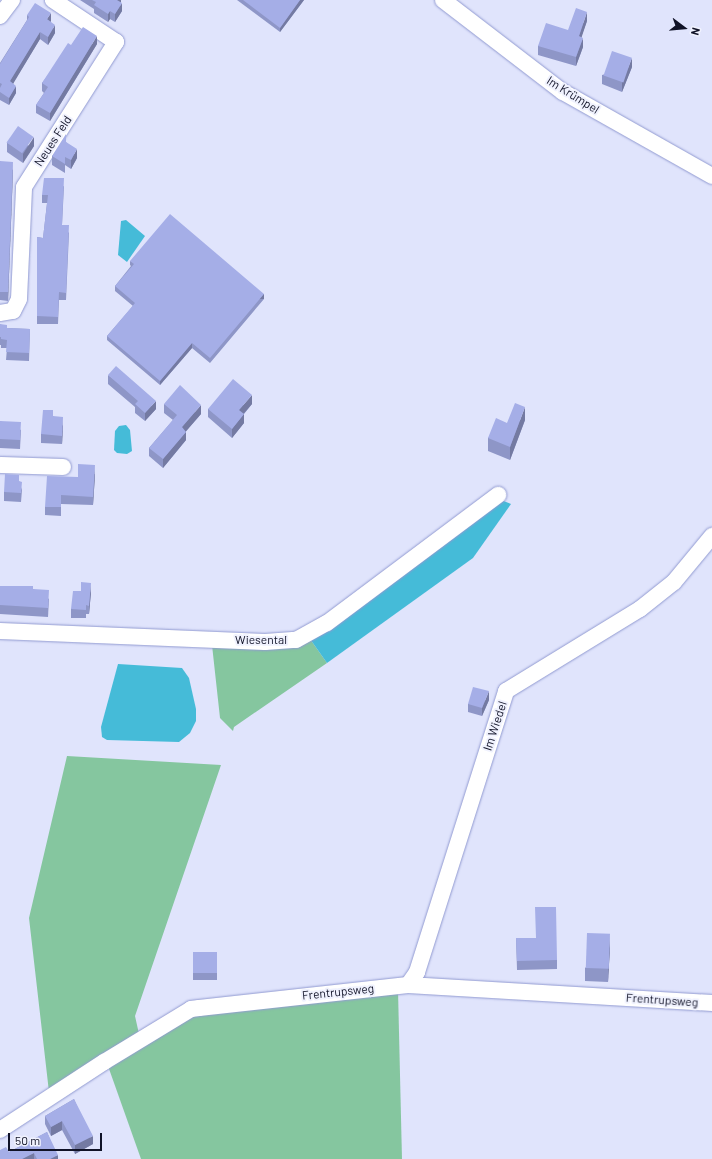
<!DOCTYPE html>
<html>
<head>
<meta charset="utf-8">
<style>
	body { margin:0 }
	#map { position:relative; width:712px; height:1159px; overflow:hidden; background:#e0e4fc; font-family:Barlow,sans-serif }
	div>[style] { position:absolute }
	.green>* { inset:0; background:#85c69f }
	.water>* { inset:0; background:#45bbd8 }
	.roads { filter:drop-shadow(0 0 1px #919ad1) drop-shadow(0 0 1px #919ad1) }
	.minor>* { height:16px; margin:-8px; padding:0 8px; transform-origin:8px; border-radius:8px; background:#fff }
	.wall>* { inset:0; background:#8e96c7; transform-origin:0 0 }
	.shaded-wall>* { inset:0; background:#747aa2; transform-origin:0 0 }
	.building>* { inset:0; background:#a5aee7; transform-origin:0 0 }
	span { translate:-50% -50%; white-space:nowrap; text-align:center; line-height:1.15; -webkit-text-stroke:4px #f0f2fe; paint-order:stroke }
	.street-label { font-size:12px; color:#101227 }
	.north { position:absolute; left:664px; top:8px; width:40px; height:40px; -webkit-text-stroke:3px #f0f2fe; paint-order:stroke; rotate:106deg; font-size:11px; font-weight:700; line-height:16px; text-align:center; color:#101227 }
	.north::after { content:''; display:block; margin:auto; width:14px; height:18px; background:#101227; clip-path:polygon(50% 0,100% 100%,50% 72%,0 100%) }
	.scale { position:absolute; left:8px; top:1133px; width:94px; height:18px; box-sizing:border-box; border:2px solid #101227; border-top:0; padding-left:5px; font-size:12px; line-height:14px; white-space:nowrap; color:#101227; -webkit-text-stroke:3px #f0f2fe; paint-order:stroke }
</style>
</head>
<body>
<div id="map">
	<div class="green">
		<div style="clip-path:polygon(310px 639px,327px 663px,234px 727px,233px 731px,220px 718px,212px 645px)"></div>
		<div style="clip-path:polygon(67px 756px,221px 765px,135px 1016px,139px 1034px,49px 1092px,29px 918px)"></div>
		<div style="clip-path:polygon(398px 990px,402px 1159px,141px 1159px,108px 1066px,191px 1013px)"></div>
	</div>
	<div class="water">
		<div style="clip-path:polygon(126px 220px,145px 236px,127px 262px,118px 255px,121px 221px)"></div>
		<div style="clip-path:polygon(126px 425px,130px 430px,132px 451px,127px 454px,117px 453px,114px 450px,115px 431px,119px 426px)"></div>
		<div style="clip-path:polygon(501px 500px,511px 504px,473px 558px,327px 663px,310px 639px)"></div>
		<div style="clip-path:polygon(118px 664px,182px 668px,189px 678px,196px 709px,196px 721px,190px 733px,179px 742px,107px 740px,102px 737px,101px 727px)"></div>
	</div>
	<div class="roads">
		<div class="minor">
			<div style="left:443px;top:0;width:151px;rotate:37.5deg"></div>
			<div style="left:563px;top:92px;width:171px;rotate:29.4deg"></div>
			<div style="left:0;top:16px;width:20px;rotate:-53deg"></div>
			<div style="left:0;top:313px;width:13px;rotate:-9deg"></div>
			<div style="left:13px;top:311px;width:13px;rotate:-63deg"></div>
			<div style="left:19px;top:299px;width:112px;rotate:-87.4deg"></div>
			<div style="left:24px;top:187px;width:172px;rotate:-57.6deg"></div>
			<div style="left:116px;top:42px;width:76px;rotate:-146.3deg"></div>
			<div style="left:0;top:465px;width:63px;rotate:1.8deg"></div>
			<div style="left:0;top:631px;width:265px;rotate:2.4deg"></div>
			<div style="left:265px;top:642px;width:31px;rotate:-4deg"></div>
			<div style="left:296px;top:640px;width:35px;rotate:-29deg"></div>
			<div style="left:327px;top:623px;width:214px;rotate:-36.8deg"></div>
			<div style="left:408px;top:985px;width:16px;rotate:-55deg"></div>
			<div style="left:417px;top:972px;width:295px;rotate:-72.4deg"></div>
			<div style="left:506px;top:691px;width:157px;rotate:-31.5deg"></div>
			<div style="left:640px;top:609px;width:43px;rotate:-38.5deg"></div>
			<div style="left:674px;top:582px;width:60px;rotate:-50.4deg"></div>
			<div style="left:0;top:1130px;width:124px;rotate:-33.2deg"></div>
			<div style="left:104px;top:1062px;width:102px;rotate:-31.3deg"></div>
			<div style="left:191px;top:1009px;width:8px;rotate:-7deg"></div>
			<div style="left:199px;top:1008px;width:210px;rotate:-6.3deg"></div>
			<div style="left:408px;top:985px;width:305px;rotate:3.4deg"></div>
		</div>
	</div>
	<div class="wall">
		<div style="clip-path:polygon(80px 0,121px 0,120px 3px,122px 11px,115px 22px,110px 19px,108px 22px,94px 13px,94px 9px)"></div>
		<div style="clip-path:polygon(237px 0,304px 0,280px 32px)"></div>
		<div style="clip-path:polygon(27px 15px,51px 21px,50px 22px,55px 33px,48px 45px,40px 39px,13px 83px,16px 93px,9px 105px,0 100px,0 63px,27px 20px)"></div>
		<div style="clip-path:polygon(587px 21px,581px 37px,583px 47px,576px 66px,538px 55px,538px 46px)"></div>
		<div style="clip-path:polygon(97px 44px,50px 121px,36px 113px,36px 105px,44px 93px,42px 91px,42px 83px,71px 45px)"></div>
		<div style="clip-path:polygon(632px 67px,622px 92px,602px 84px,602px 75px)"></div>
		<div style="clip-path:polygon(66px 142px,77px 158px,71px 169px,65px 165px,65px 173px,52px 165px,52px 156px)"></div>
		<div style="clip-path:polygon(7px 143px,34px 146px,23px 163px,7px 152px)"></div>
		<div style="clip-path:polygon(0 161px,13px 170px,8px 301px,0 300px)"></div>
		<div style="clip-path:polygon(64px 186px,62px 225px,69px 233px,66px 300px,59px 300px,58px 324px,37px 324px,37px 237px,43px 238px,47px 203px,42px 203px,42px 195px)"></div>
		<div style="clip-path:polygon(130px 261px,264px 299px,210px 363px,192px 348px,160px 385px,107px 340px,107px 336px,133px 306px,115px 291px,115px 286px,131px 266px,130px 265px)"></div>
		<div style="clip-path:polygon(0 324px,7px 328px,30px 329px,29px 361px,6px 360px,7px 348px,1px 348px,1px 345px,0 345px)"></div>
		<div style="clip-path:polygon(108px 375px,156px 409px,145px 421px,135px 413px,135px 407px,108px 384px)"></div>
		<div style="clip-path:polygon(164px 404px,201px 414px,186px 431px,186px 440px,163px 468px,149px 456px,149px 448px,173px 420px,164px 413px)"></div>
		<div style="clip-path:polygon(252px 404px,244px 414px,244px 423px,232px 438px,208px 417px,208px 409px)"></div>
		<div style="clip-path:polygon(53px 416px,63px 426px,62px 444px,41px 443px,41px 434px)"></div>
		<div style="clip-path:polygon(525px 420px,510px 460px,488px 451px,488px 438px,507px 423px)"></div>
		<div style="clip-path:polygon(0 421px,21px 430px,20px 449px,0 448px)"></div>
		<div style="clip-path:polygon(95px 474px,93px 505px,61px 504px,61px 516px,45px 515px,45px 507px,78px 477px)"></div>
		<div style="clip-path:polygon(19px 481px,22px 490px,21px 502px,4px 501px,4px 492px)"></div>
		<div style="clip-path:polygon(0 586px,33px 589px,49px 599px,48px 617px,0 614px)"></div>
		<div style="clip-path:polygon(91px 592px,89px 614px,86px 614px,86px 618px,71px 618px,71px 609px)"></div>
		<div style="clip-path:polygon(489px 700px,482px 716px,468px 712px,468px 704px)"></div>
		<div style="clip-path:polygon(516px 938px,557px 960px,557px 969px,517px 970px)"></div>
		<div style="clip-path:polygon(610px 947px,608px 982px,585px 981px,585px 968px)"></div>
		<div style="left:193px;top:952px;width:24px;height:28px"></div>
		<div style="clip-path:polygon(74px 1099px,93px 1144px,75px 1154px,62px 1130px,51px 1136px,45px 1124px,45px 1116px)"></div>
		<div style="clip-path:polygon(47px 1132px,58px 1159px,0 1159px,9px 1152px)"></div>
	</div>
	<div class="shaded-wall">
		<div style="clip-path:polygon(117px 0,121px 0,121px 2px,117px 8px)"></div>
		<div style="clip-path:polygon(300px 0,304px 0,280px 32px,280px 28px)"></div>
		<div style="clip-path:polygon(122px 3px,122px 11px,115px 22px,115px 14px)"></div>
		<div style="clip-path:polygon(110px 11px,110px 19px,108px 22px,108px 14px)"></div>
		<div style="clip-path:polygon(587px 12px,587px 21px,579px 45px,579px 36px)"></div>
		<div style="clip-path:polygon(51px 13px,51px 21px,47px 27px,47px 19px)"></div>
		<div style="clip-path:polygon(55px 25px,55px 33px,48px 45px,48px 37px)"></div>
		<div style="clip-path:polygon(40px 32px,40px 39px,10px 89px,10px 81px)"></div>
		<div style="clip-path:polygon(97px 36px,97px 44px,50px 121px,50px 113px)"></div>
		<div style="clip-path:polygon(583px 38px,583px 47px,576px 66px,576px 57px)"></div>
		<div style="clip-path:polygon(632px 58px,632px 67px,622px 92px,622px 83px)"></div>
		<div style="clip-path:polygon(16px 86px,16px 93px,9px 105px,9px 98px)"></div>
		<div style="clip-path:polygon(34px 137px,34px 146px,23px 163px,23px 154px)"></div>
		<div style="clip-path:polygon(77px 149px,77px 158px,71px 169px,71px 160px)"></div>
		<div style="clip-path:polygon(13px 162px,13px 170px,8px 301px,8px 292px)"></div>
		<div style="left:264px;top:294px;width:5px;height:84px;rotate:90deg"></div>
		<div style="clip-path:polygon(192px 343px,192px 348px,160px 385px,160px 381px)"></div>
		<div style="clip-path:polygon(252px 395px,252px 404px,239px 419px,239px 410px)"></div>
		<div style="clip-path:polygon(156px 401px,156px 409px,145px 421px,145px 413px)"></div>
		<div style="clip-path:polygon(201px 405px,201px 414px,182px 436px,182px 427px)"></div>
		<div style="clip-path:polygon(525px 407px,525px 420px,510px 460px,510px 447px)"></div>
		<div style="clip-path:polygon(244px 414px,244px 423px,232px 438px,232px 429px)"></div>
		<div style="clip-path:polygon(63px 417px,63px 426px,62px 444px,62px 436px)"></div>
		<div style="clip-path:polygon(186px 432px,186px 440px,163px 468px,163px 459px)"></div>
		<div style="clip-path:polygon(95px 465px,95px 474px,93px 505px,93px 497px)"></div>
		<div style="clip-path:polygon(91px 583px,91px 592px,89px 614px,89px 606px)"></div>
		<div style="clip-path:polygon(489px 691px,489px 700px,482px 716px,482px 708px)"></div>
		<div style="clip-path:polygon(610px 934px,610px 947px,608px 982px,608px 970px)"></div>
		<div style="clip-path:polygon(62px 1121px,62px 1130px,51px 1136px,51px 1127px)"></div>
		<div style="clip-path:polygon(93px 1136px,93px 1144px,75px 1154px,75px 1145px)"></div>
		<div style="clip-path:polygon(34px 1153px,34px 1159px,22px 1159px)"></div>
		<div style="clip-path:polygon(58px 1155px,58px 1159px,50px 1159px)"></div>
	</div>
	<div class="building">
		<div style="clip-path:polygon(92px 0,117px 0,122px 3px,115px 14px,110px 11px,108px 14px,94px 5px,96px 2px)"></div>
		<div style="clip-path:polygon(243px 0,300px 0,280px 28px)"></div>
		<div style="clip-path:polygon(35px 3px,51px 13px,47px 19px,55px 25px,48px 37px,40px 32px,10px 81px,16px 86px,9px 98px,0 92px,0 88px,2px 84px,0 83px,0 64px,29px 17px,27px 15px)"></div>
		<div style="clip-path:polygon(576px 8px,587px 12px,579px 36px,583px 38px,576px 57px,538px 46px,546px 23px,568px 30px)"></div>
		<div style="clip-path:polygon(83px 27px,97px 36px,50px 113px,36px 105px,48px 87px,42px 83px,68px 43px,71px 45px)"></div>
		<div style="left:612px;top:51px;width:21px;height:26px;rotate:19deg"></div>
		<div style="left:18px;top:126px;width:19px;height:20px;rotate:35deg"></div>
		<div style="clip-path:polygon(66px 134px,66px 142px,77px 149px,71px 160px,65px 157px,65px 164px,52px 156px)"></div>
		<div style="clip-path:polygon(0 161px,13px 162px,8px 292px,0 292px)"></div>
		<div style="clip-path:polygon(44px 178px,64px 178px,62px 225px,69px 225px,66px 293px,59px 292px,58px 317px,37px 316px,37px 237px,43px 238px,48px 195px,42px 195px)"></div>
		<div style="clip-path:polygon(170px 214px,264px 294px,210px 358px,192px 343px,160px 381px,107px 336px,135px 303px,115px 286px,134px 264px,130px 261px)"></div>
		<div style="clip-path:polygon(0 324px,7px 325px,7px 328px,30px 329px,29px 353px,6px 352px,7px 340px,1px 339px,1px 337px,0 337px)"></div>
		<div style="clip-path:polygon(116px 366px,156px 401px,145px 413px,135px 404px,138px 401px,108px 375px)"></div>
		<div style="clip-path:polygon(233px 379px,252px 395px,239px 410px,244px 414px,232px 429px,208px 409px)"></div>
		<div style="clip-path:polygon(180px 385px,201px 405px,182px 427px,186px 432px,163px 459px,149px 448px,177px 415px,164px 404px)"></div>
		<div style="clip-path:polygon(515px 403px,525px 407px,510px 447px,488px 438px,496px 418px,507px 423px)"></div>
		<div style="clip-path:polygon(43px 410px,53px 410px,53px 416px,63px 417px,62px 436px,41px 434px)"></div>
		<div style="left:0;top:421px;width:21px;height:18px;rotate:3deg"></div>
		<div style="clip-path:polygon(78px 464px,95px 465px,93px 497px,61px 495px,61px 507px,45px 507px,47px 476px,78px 477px)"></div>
		<div style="clip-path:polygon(5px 474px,19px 475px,19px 481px,22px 482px,21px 493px,4px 492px)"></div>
		<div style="clip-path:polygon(81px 582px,91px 583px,89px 606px,86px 605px,86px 610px,71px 609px,73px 591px,81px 591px)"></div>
		<div style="clip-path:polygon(0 586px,33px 586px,33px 589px,49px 590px,48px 608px,0 605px)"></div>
		<div style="clip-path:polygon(473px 687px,489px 691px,482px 708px,468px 704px)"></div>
		<div style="clip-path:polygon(535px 907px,556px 907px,557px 960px,517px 961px,516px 938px,536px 938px)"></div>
		<div style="left:587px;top:933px;width:23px;height:35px;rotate:2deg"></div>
		<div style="left:193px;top:952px;width:24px;height:21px"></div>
		<div style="clip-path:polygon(74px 1099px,93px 1136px,75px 1145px,62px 1121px,51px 1127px,45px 1116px)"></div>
		<div style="clip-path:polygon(47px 1132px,58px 1155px,50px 1159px,37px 1159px,34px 1153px,22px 1159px,0 1159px,0 1150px,6px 1147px,9px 1152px)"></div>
	</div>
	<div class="street-label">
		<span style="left:573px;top:95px;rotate:32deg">Im Krümpel</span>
		<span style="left:53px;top:141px;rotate:-57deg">Neues Feld</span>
		<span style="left:261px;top:640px">Wiesental</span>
		<span style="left:495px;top:726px;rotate:-72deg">Im Wiedel</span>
		<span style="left:338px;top:992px;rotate:-6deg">Frentrupsweg</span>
		<span style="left:662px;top:1000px;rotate:4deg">Frentrupsweg</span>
	</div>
	<div class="north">N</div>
	<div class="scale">50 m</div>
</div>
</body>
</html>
